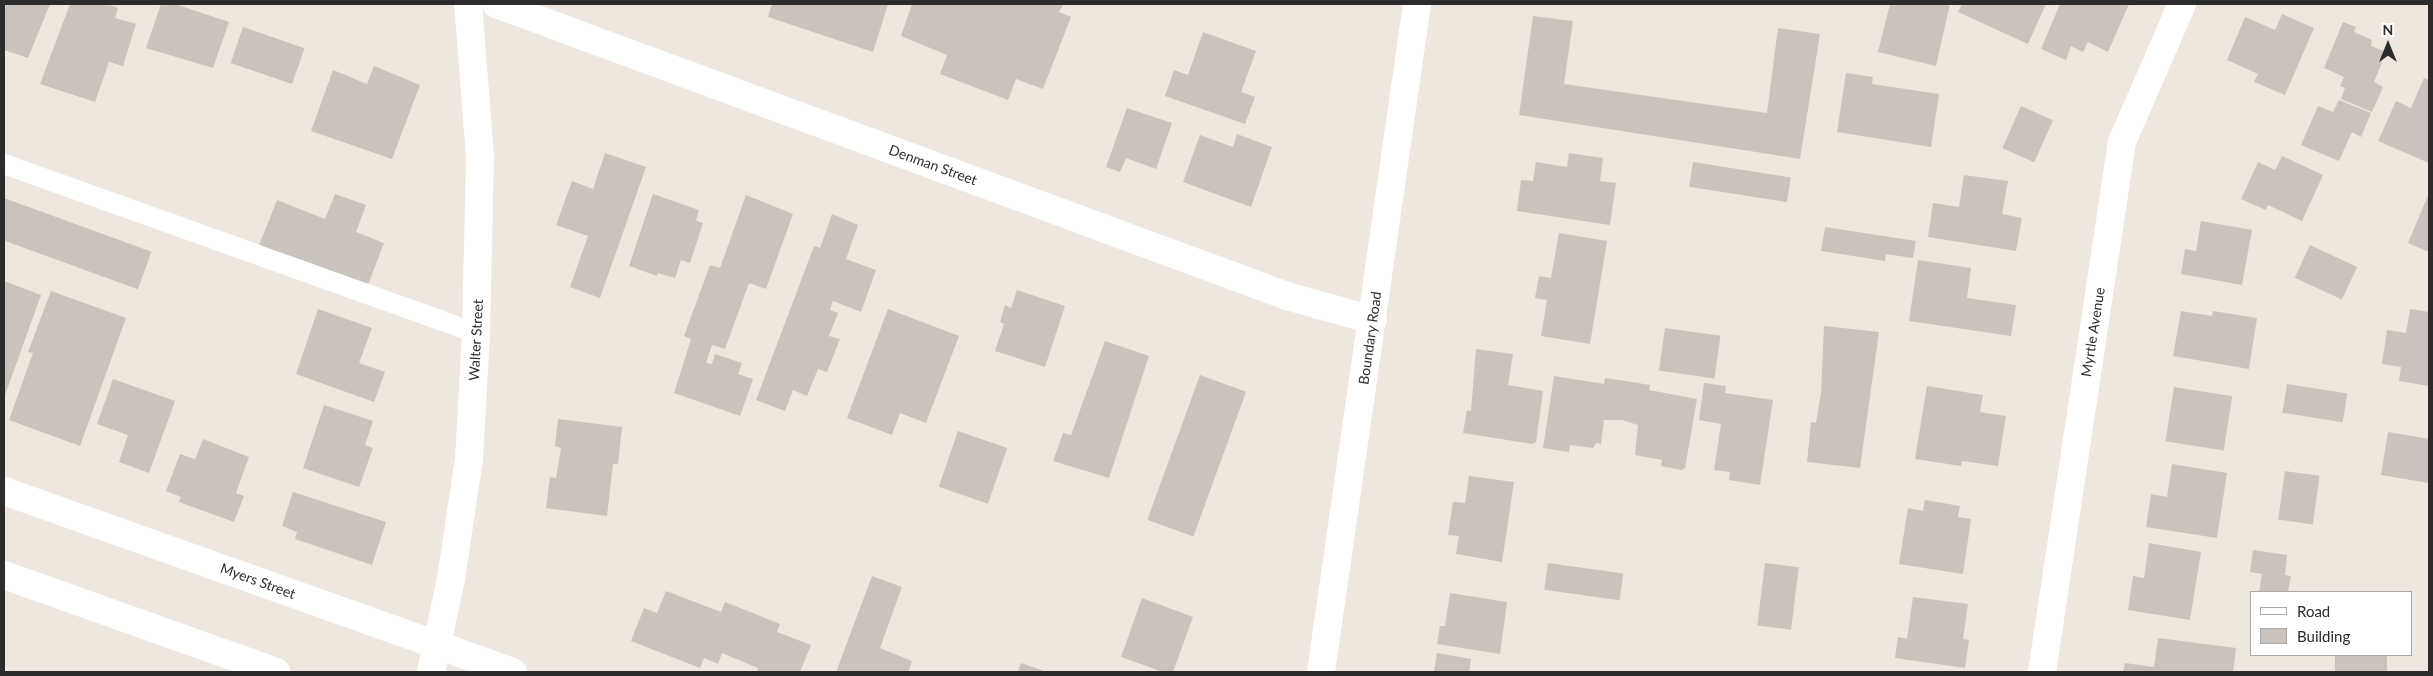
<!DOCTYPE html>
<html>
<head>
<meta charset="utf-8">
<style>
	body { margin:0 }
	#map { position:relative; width:2433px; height:676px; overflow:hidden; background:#efe6dd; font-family:Lato,sans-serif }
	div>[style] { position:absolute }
	.building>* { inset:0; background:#cac3bc; transform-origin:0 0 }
	.service>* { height:20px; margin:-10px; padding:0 10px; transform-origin:10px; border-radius:10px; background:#fff }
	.minor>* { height:28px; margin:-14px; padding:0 14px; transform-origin:14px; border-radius:14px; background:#fff }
	.secondary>* { height:28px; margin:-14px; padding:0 14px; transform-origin:14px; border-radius:14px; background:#fff }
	span { translate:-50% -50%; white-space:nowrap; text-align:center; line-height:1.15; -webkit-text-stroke:4px #fff; paint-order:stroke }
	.street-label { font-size:14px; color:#2c2c2c }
	.frame { position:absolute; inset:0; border:5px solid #2c2c2c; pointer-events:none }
	.legend { position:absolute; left:2250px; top:591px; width:162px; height:65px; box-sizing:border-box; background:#fff; border:1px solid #ababab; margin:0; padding:6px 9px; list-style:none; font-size:15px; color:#2c2c2c }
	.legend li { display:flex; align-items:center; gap:10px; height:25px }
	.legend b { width:25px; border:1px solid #ababab }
	.north { position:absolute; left:2363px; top:20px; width:50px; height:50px; -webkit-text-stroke:4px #fff; paint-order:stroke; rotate:0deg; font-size:14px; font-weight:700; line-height:20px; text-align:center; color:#2c2c2c }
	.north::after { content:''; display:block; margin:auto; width:18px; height:22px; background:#2c2c2c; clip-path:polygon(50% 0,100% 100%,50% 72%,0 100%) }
</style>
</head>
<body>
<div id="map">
	<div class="building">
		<div style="clip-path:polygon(4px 4px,50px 4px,28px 58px,4px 50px)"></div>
		<div style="clip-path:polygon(70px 4px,107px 4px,118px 8px,115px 18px,136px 24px,123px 66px,109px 62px,95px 102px,40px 84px)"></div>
		<div style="clip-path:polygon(161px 4px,175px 4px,229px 22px,213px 68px,146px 48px)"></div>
		<div style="clip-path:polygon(772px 4px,888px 4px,873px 52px,768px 17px)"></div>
		<div style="clip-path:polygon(912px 4px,1064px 4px,1059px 12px,1071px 17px,1043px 89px,1016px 79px,1008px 100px,940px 74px,947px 55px,901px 36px)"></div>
		<div style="clip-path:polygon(1890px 4px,1950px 4px,1936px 66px,1878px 52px)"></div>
		<div style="clip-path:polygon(1962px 4px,2046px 4px,2028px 44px,1958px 12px)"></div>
		<div style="clip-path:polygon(2060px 4px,2129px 4px,2108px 52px,2088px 42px,2083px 52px,2071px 46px,2066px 60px,2041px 49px)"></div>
		<div style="clip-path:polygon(2282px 14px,2314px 28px,2285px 95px,2254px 82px,2258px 74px,2227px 60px,2245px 17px,2275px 30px)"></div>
		<div style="clip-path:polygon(1533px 16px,1573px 21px,1564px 84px,1767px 113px,1778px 28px,1820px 34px,1800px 159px,1519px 115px)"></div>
		<div style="clip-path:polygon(2343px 22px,2356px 27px,2354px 32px,2372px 40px,2371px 46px,2386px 52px,2374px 82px,2383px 87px,2372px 112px,2341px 99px,2345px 88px,2340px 86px,2344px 77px,2324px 68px)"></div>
		<div style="left:243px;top:27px;width:65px;height:38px;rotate:19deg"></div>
		<div style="clip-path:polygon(1203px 32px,1256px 51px,1241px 92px,1255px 97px,1245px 124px,1165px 96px,1174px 70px,1188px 75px)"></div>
		<div style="clip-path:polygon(374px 66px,420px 85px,392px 159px,311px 131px,333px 70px,367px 84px)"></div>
		<div style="clip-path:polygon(1846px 73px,1873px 77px,1872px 84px,1939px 94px,1931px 147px,1837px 132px)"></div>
		<div style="clip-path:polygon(2424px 78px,2429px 80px,2429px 163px,2378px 141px,2396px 101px,2411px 108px)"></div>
		<div style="clip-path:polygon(2339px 100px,2371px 113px,2361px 137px,2352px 132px,2339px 161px,2301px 145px,2318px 106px,2333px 112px)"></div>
		<div style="left:2021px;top:106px;width:35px;height:46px;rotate:24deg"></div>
		<div style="clip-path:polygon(1127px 108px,1172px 123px,1156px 169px,1126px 158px,1120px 172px,1106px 167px)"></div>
		<div style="clip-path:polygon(1237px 134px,1272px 147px,1251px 207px,1183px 182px,1200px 135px,1233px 147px)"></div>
		<div style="clip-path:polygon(605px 153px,646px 167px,600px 298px,570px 287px,588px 236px,556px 225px,572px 181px,593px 189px)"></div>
		<div style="clip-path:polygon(1569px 153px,1603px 158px,1600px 181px,1616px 183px,1610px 225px,1517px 211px,1521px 180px,1533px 181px,1536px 162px,1567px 167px)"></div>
		<div style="clip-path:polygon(2282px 156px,2323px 175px,2302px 221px,2268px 205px,2266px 210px,2241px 199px,2258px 162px,2275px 170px)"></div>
		<div style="left:1693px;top:162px;width:99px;height:25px;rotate:9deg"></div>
		<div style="clip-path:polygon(1964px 175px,2008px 181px,2002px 214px,2022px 218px,2016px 251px,1928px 237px,1933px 203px,1959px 207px)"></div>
		<div style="clip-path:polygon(2429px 193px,2429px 252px,2408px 243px)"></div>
		<div style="clip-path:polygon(335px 194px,366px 205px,356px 232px,384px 243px,366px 290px,258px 248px,277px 200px,325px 219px)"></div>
		<div style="clip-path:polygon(653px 194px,699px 210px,696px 221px,703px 223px,690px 263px,681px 260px,675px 278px,658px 273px,657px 276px,629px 266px)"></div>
		<div style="clip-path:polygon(746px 195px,793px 214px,766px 289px,749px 283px,725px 349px,712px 345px,706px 363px,712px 364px,715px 354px,742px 363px,738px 374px,753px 379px,740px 416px,674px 393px,691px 339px,684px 336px,710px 265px,720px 268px)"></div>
		<div style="left:4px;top:198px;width:157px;height:40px;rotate:20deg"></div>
		<div style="clip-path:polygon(832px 214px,858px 225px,846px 259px,876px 270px,861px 312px,833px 301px,830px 310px,838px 313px,829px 336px,840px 339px,827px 372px,818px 369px,807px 396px,793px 390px,785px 411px,756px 400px,814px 246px,820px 248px)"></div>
		<div style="clip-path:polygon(2201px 221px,2252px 230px,2242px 285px,2181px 274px,2185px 249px,2196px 251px)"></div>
		<div style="clip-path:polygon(1825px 227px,1916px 241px,1913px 258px,1886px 254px,1885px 261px,1821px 251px)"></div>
		<div style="clip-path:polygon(1559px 233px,1607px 241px,1590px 344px,1541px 336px,1547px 300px,1535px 298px,1539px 276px,1551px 278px)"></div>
		<div style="left:2310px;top:245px;width:52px;height:36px;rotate:25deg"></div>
		<div style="clip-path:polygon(1918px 260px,1971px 268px,1967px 298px,2016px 305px,2011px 336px,1909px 321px)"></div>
		<div style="clip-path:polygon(4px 281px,41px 295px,4px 398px)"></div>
		<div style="clip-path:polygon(1017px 290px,1065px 306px,1045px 367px,995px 351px,1004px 324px,1000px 322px,1005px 305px,1011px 308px)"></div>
		<div style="clip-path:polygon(51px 291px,126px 318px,80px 446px,9px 420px,33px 353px,28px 352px)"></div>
		<div style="clip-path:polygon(318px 309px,372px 328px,359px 363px,385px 372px,374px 402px,296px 374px)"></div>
		<div style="clip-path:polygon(888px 309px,959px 336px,926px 423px,900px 413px,892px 435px,847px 418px)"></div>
		<div style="clip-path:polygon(2410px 309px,2429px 312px,2429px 386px,2399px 381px,2401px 367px,2382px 364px,2387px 330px,2406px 333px)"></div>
		<div style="clip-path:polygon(2181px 311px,2212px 316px,2213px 311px,2257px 318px,2249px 369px,2173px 356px)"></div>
		<div style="clip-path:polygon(1824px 326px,1879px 332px,1860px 468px,1807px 462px,1811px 422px,1816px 423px,1821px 393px)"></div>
		<div style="left:1665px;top:328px;width:56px;height:43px;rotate:8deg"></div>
		<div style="clip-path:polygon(1105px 341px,1149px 356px,1109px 478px,1053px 461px,1063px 433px,1071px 435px)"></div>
		<div style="clip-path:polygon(1476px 349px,1513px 354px,1508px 385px,1543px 391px,1536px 442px,1532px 444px,1463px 433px,1467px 410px,1471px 411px)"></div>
		<div style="left:1200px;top:375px;width:49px;height:154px;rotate:20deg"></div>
		<div style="clip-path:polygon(1554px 376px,1604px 384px,1605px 378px,1625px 381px,1650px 385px,1649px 390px,1697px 399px,1685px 468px,1682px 470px,1661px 466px,1662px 460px,1635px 455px,1638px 425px,1622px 420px,1604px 420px,1601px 444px,1596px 443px,1593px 448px,1570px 445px,1569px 452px,1543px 448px)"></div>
		<div style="clip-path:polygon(113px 379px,175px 401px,149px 473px,119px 462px,128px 435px,97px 424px)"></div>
		<div style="clip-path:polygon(1704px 383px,1726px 386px,1725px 393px,1773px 400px,1760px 485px,1729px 480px,1730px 472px,1714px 470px,1721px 424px,1699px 420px)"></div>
		<div style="left:2287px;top:384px;width:61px;height:29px;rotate:9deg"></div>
		<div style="clip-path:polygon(1927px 386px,1983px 395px,1980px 412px,2006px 416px,1998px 466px,1962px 461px,1961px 466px,1915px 459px)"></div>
		<div style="left:2174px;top:387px;width:59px;height:55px;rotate:9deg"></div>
		<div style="clip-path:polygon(324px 405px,373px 421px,365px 445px,373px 448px,359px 487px,303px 468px)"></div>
		<div style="clip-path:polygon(558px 419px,622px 427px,618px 464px,613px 464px,607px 516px,546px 508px,550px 477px,556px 478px,561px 448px,555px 446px)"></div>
		<div style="left:958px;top:431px;width:52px;height:59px;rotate:19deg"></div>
		<div style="clip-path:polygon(2388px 432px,2429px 439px,2429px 483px,2381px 475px)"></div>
		<div style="clip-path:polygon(203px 439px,249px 457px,236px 493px,244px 496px,234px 522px,179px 502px,181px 497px,166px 491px,180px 454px,195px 459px)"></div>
		<div style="clip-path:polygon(2172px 464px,2227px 473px,2217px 538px,2146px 527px,2151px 494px,2167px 497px)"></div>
		<div style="left:2285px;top:471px;width:35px;height:49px;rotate:8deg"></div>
		<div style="clip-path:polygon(1469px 476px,1514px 482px,1502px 562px,1456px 554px,1459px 536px,1448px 535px,1453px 502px,1465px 503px)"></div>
		<div style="clip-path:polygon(293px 492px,386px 522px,372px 565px,295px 539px,297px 532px,282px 526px)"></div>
		<div style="clip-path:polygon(1925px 500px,1960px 506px,1958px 517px,1971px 519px,1963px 574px,1899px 564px,1908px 508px,1923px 511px)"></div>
		<div style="clip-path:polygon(2149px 543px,2201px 552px,2190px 620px,2128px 610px,2133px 576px,2144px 578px)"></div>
		<div style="clip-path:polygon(2253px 550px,2287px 555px,2285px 575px,2291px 576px,2288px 592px,2259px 592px,2262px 574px,2250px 572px)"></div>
		<div style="left:1548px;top:563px;width:76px;height:27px;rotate:8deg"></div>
		<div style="left:1765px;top:563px;width:34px;height:63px;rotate:7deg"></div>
		<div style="clip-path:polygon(872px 576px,902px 587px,880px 648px,912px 661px,908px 672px,836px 672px)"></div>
		<div style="clip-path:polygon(666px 591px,721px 612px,725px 602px,780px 624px,777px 632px,811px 645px,800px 672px,757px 672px,758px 668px,722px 653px,718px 664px,704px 658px,700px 668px,631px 641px,644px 608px,657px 613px)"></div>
		<div style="clip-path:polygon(1450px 593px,1507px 602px,1500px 654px,1437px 644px,1440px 626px,1445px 626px)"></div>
		<div style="clip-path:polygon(1913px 597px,1968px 604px,1963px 639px,1969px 640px,1965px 668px,1895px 658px,1898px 637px,1907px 639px)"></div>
		<div style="clip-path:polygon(1142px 598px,1193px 617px,1173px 672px,1163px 672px,1121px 657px)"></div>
		<div style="clip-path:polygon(2158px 638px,2236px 648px,2233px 672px,2123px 672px,2125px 663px,2154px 667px)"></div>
		<div style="clip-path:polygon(1437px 653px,1471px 659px,1469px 672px,1434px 672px)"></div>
		<div style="left:2335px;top:655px;width:52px;height:17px"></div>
		<div style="clip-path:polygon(1021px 663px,1047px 672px,1018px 672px)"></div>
	</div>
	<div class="service">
		<div style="left:4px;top:164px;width:501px;rotate:19.7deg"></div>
	</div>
	<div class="minor">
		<div style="left:496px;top:4px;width:843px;rotate:20.26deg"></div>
		<div style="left:1287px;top:296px;width:89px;rotate:15.6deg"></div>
		<div style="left:4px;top:491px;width:540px;rotate:19.58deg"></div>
		<div style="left:4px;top:575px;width:289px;rotate:19.6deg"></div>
		<div style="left:431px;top:672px;width:95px;rotate:-77.9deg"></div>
		<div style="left:451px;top:579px;width:121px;rotate:-81.5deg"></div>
		<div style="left:469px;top:459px;width:126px;rotate:-86.8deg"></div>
		<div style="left:476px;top:333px;width:177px;rotate:-88.7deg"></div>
		<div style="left:480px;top:156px;width:152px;rotate:-94.5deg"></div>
		<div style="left:2042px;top:672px;width:536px;rotate:-81.42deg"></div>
		<div style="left:2122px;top:142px;width:150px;rotate:-66.5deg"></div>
	</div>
	<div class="secondary">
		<div style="left:1321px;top:672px;width:675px;rotate:-81.82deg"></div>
	</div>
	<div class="street-label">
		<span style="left:933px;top:165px;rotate:20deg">Denman Street</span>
		<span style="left:2093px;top:332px;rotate:-81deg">Myrtle Avenue</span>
		<span style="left:1370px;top:338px;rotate:-82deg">Boundary Road</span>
		<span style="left:476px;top:340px;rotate:-87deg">Walter Street</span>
		<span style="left:258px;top:581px;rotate:20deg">Myers Street</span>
	</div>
	<div class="frame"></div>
	<ul class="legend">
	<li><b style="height:6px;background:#fff"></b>Road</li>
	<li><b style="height:14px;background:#cac3bc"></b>Building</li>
	</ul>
	<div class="north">N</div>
</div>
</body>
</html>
